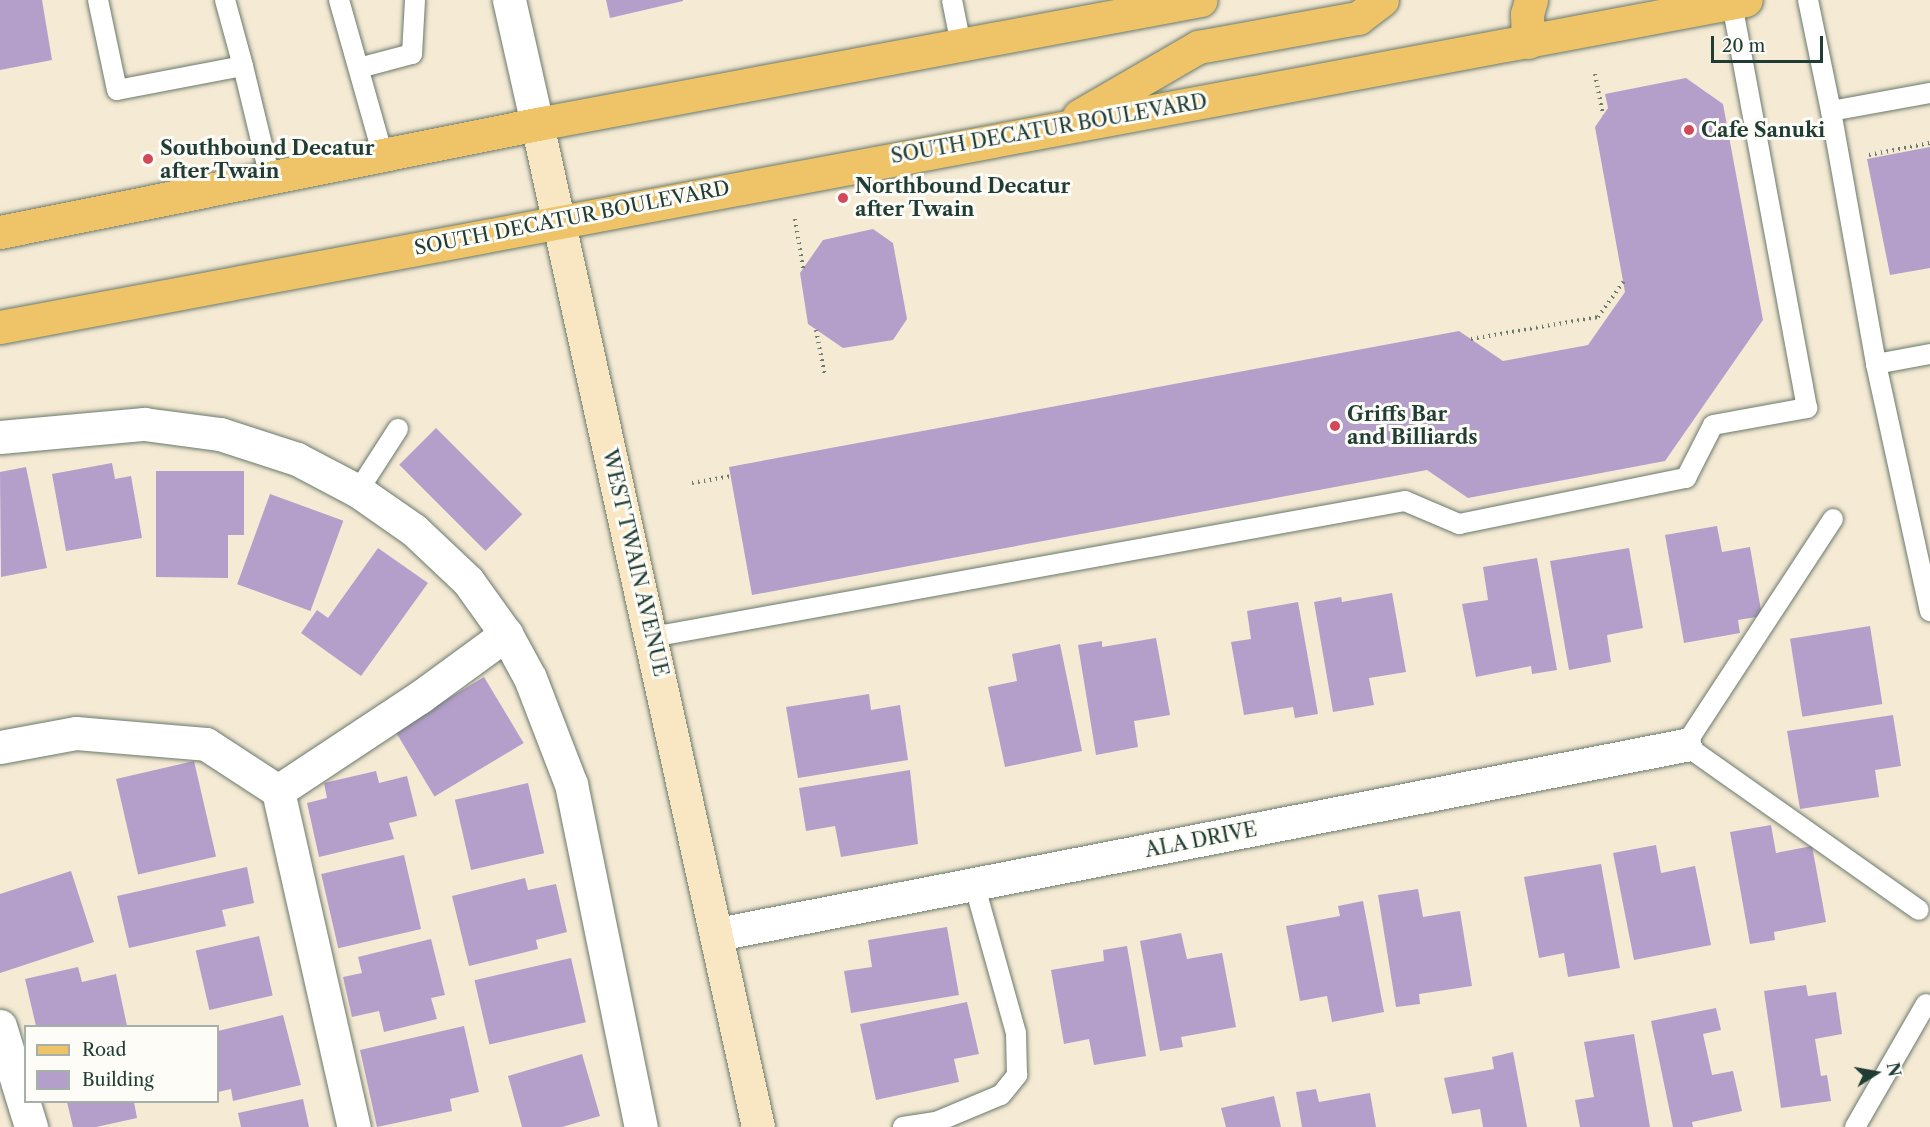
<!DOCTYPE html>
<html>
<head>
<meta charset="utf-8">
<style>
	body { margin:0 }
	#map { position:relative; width:1930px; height:1127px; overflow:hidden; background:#f5ead4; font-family:"Libre Caslon Text",serif }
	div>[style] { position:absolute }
	.building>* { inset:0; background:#b49fcb; transform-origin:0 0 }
	.path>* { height:4px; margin-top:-2px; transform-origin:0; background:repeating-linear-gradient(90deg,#6a7a6c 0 1.5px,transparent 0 6px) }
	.roads { filter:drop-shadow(0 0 2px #6a7a6c) drop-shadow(0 0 2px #6a7a6c) }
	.service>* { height:20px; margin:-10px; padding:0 10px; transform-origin:10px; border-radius:10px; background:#fff }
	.minor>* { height:33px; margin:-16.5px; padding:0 16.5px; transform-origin:16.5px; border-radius:16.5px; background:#fff }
	.tertiary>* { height:33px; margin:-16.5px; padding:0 16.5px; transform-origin:16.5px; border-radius:16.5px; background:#fff }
	.secondary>* { height:33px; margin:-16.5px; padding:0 16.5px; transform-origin:16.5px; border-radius:16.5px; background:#f9e7c3 }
	.primary>* { height:33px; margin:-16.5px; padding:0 16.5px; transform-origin:16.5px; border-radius:16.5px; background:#efc469 }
	.dots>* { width:16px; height:16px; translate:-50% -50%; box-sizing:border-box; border:3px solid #fdfcf7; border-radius:50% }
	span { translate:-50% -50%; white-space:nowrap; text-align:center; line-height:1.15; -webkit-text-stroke:6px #fdfcf7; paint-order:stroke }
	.street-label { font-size:20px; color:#1f3d34 }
	.poi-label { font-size:20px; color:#1f3d34; font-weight:700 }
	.left { translate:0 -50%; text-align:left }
	.legend { position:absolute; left:24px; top:1025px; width:195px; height:78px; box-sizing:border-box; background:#fdfcf7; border:2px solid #a4b0a9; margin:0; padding:8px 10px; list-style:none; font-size:18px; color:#1f3d34 }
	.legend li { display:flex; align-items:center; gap:12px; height:30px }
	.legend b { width:30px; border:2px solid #a4b0a9 }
	.north { position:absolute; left:1846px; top:1043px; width:60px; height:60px; -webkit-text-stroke:4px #fdfcf7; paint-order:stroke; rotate:79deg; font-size:16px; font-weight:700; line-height:24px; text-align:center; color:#1f3d34 }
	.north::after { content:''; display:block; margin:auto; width:21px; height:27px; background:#1f3d34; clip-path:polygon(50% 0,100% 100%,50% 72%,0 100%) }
	.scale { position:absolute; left:1711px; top:36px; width:112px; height:27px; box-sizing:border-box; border:3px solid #1f3d34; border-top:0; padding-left:8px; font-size:18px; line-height:21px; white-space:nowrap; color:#1f3d34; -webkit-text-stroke:4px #fdfcf7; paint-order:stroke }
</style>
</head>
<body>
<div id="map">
	<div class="building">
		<div style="clip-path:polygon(0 0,42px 0,52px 60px,0 70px)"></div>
		<div style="clip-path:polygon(606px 0,683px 0,683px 1px,610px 18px)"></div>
		<div style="clip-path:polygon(1686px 78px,1723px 104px,1763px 320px,1665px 461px,1468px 498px,1427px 470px,752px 595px,729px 467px,1459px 331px,1503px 361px,1588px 345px,1625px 292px,1595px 127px,1608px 108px,1605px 94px)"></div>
		<div style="clip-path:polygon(1930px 147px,1930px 268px,1890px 275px,1867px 159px)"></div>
		<div style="clip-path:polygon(873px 229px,893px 243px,907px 319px,893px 340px,843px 348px,808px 324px,800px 273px,823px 240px)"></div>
		<div style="left:436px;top:428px;width:122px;height:52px;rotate:45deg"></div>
		<div style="clip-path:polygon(112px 463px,115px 479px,131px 476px,142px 538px,66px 551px,52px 474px)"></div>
		<div style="clip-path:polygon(26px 467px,47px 568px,1px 577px,0 472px)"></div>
		<div style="clip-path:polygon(156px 471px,244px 471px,244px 535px,228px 535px,228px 578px,156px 577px)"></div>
		<div style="left:270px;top:494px;width:78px;height:96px;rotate:20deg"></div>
		<div style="clip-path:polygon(1717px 526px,1722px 552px,1750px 547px,1762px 616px,1738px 620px,1740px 633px,1684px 643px,1665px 535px)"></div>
		<div style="clip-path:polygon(378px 548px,428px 583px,361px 676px,301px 633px,317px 610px,328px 618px)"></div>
		<div style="clip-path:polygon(1629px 548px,1643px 628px,1607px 635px,1611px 662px,1569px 670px,1550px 561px)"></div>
		<div style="clip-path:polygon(1537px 558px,1557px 670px,1532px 674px,1531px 666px,1476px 677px,1462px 604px,1488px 600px,1483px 567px)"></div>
		<div style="clip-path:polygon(1392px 593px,1406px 672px,1369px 678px,1374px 705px,1333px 712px,1314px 602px,1341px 597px,1342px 602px)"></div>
		<div style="clip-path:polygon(1298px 602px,1318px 714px,1295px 718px,1293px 707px,1244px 715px,1231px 642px,1251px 639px,1247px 611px)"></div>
		<div style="left:1870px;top:626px;width:79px;height:81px;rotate:81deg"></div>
		<div style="clip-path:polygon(1156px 638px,1170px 715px,1134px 721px,1138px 747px,1096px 755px,1078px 645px,1102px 641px,1102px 647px)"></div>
		<div style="clip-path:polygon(1060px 644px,1082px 751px,1005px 767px,988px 687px,1017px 681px,1012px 654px)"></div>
		<div style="left:484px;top:677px;width:77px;height:104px;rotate:59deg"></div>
		<div style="clip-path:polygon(869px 694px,871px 710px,900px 705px,908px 760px,798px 778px,786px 707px)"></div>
		<div style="clip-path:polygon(1893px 715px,1901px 766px,1875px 770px,1879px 797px,1800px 809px,1787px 731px)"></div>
		<div style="left:194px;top:761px;width:98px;height:80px;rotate:77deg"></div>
		<div style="clip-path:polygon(910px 770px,918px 844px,841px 857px,835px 826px,806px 831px,799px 788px)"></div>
		<div style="clip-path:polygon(376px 771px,379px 783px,407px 776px,417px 816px,389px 823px,394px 839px,319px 857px,307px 803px,327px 798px,324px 783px)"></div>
		<div style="left:528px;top:783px;width:72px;height:75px;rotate:77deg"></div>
		<div style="clip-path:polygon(1771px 825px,1776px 853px,1812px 846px,1826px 922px,1774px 932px,1775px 940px,1750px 944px,1730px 832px)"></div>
		<div style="clip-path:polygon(1656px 845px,1661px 873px,1695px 866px,1711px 945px,1634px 960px,1613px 853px)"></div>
		<div style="left:404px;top:855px;width:76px;height:85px;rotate:77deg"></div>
		<div style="clip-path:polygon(1601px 864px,1620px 968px,1568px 977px,1564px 953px,1539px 958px,1524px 877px)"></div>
		<div style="clip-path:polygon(247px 867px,254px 903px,222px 910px,226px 926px,129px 948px,117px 896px)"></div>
		<div style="clip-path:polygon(71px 871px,94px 942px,0 973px,0 894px)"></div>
		<div style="clip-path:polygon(525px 878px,528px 890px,556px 884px,567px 932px,536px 940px,538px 949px,469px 966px,452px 896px)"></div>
		<div style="clip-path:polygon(1418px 889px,1423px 917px,1460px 911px,1472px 986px,1419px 994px,1420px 1004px,1396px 1007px,1378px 895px)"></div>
		<div style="clip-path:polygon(1363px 901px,1384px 1012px,1332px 1022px,1327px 996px,1300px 1001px,1286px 926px,1340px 916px,1338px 906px)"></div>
		<div style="clip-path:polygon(947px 927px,959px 995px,851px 1013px,844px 971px,872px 967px,868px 940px)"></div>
		<div style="clip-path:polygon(1181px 933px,1187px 959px,1222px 953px,1236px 1027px,1181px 1037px,1183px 1047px,1160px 1051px,1140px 941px)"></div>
		<div style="left:259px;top:936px;width:61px;height:65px;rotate:77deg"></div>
		<div style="clip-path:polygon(431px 939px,445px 995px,431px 998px,437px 1019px,384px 1032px,379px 1011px,352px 1017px,343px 977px,362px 973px,358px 957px)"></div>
		<div style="clip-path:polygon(1127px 946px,1146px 1056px,1094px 1065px,1089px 1039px,1064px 1044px,1051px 970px,1104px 961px,1103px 950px)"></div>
		<div style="left:571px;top:958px;width:66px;height:99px;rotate:77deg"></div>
		<div style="clip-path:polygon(78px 967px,82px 982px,116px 974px,127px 1026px,36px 1026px,25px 979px)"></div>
		<div style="clip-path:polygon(1806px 985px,1808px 996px,1836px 992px,1842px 1034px,1815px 1039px,1821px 1076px,1827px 1075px,1831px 1101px,1781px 1108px,1764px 991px)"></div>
		<div style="clip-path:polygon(967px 1002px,979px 1054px,954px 1059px,959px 1082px,876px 1100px,860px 1024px)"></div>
		<div style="clip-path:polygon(1716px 1008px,1721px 1030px,1703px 1034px,1712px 1075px,1733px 1071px,1742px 1111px,1692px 1122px,1693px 1127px,1673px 1127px,1651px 1021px)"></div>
		<div style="clip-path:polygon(283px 1015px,301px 1085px,233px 1101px,231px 1089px,218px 1092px,218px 1031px)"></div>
		<div style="clip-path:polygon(464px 1026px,479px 1092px,450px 1099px,452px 1111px,377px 1127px,360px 1050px)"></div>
		<div style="clip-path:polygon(1634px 1034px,1650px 1127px,1580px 1127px,1575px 1100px,1594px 1097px,1584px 1042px)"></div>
		<div style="clip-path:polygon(1513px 1052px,1527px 1127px,1483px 1127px,1480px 1109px,1452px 1114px,1444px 1078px,1494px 1069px,1492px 1057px)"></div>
		<div style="clip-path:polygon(582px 1054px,600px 1116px,562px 1127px,522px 1127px,508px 1076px)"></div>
		<div style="clip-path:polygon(1316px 1089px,1319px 1102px,1370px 1093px,1376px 1127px,1302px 1127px,1296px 1092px)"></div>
		<div style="clip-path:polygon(1274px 1096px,1281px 1127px,1226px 1127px,1221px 1108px)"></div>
		<div style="clip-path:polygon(303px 1099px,309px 1127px,241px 1127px,238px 1113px)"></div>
		<div style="clip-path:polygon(67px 1102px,134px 1102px,137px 1118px,96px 1127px,73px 1127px)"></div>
	</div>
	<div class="path">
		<div style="left:1595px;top:74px;width:42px;rotate:79deg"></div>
		<div style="left:1869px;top:155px;width:62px;rotate:-11.1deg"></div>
		<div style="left:795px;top:219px;width:50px;rotate:80.7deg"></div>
		<div style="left:816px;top:330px;width:47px;rotate:78.9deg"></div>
		<div style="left:1471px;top:339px;width:129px;rotate:-9.8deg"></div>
		<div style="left:1598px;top:317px;width:44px;rotate:-54.2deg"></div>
		<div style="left:692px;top:483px;width:39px;rotate:-10deg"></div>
	</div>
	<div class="roads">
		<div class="service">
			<div style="left:98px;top:0;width:92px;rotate:78.1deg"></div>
			<div style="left:117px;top:90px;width:128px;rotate:-10.8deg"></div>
			<div style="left:243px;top:66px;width:115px;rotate:76.4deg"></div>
			<div style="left:225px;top:0;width:68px;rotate:74.7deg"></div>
			<div style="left:339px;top:0;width:161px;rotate:74.2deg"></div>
			<div style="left:952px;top:0;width:46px;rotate:78.7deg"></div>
			<div style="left:1808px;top:0;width:113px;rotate:78.3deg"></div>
			<div style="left:1831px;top:111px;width:101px;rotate:-10.3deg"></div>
			<div style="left:359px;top:68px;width:55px;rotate:-14.8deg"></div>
			<div style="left:412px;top:54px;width:54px;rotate:-86.8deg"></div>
			<div style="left:1831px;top:111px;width:257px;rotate:79.9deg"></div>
			<div style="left:1876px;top:364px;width:55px;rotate:-10.5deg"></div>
			<div style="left:1876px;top:364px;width:253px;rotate:77.7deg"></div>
			<div style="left:358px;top:491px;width:74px;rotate:-57.2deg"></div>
			<div style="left:1833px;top:519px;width:270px;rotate:123.2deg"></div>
			<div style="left:1685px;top:745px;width:286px;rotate:35.2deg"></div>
			<div style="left:652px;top:637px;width:765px;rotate:-10.24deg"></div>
			<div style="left:1405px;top:501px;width:59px;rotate:23.1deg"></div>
			<div style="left:1459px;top:524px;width:232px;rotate:-11.5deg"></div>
			<div style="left:1686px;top:478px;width:59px;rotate:-63deg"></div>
			<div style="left:1713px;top:425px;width:96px;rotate:-10.3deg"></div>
			<div style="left:1807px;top:408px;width:413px;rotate:-100.5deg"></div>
			<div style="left:903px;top:1127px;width:33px;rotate:-9deg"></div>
			<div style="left:936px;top:1122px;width:70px;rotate:-22.6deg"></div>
			<div style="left:1001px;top:1095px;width:26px;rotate:-51deg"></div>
			<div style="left:1017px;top:1075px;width:42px;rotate:-91.4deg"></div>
			<div style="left:1016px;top:1033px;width:155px;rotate:-105.7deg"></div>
			<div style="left:1855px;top:1127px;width:142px;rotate:-60deg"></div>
		</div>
		<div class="minor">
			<div style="left:0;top:437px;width:145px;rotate:-5.2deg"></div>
			<div style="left:144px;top:424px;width:77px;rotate:7.5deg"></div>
			<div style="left:220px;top:434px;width:81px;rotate:18deg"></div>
			<div style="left:297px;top:459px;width:69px;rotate:27.7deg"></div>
			<div style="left:358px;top:491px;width:68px;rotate:34.9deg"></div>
			<div style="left:414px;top:530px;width:74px;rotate:43.4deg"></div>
			<div style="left:468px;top:581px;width:65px;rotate:54.4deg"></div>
			<div style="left:506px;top:634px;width:50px;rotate:61.4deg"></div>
			<div style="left:530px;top:678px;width:114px;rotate:68.9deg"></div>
			<div style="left:571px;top:784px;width:350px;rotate:78.5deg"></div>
			<div style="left:0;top:747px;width:77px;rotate:-10.4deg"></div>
			<div style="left:76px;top:733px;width:130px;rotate:4.8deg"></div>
			<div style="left:206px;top:744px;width:86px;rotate:33.1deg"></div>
			<div style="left:278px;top:791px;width:344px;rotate:77.3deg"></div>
			<div style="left:278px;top:791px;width:170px;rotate:-33.5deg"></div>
			<div style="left:420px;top:697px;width:107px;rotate:-36.2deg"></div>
			<div style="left:718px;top:934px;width:985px;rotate:-11.06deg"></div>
			<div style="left:0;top:1026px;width:106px;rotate:72.9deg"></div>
		</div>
		<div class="tertiary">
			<div style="left:509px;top:0;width:127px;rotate:77.3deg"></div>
		</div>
		<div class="secondary">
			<div style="left:537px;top:124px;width:1027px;rotate:77.57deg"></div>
		</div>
		<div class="primary">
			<div style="left:1528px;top:42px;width:28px;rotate:-92deg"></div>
			<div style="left:1527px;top:14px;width:15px;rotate:-74deg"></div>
			<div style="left:1079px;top:116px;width:138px;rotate:-30.1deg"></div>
			<div style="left:1198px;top:47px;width:163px;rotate:-10.3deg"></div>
			<div style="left:1358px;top:18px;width:30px;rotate:-37deg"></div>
			<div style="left:0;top:232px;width:548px;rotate:-11.37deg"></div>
			<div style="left:537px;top:124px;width:675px;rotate:-10.58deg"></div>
			<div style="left:0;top:327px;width:1776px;rotate:-10.61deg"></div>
		</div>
	</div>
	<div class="dots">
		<div style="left:1689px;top:130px;background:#d1495b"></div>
		<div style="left:148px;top:159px;background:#d1495b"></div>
		<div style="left:843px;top:198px;background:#d1495b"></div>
		<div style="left:1335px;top:426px;background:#d1495b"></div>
	</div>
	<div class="street-label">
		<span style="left:1049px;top:129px;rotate:-10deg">SOUTH DECATUR BOULEVARD</span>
		<span style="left:572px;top:218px;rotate:-11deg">SOUTH DECATUR BOULEVARD</span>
		<span style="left:635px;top:563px;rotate:77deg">WEST TWAIN AVENUE</span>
		<span style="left:1201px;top:840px;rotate:-11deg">ALA DRIVE</span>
	</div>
	<div class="poi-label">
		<span class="left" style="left:1701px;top:130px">Cafe Sanuki</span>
		<span class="left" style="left:160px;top:160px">Southbound Decatur<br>after Twain</span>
		<span class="left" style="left:855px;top:198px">Northbound Decatur<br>after Twain</span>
		<span class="left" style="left:1347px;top:426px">Griffs Bar<br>and Billiards</span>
	</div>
	<ul class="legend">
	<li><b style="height:8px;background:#efc469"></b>Road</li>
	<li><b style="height:16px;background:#b49fcb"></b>Building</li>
	</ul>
	<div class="north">N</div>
	<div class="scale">20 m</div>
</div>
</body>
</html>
